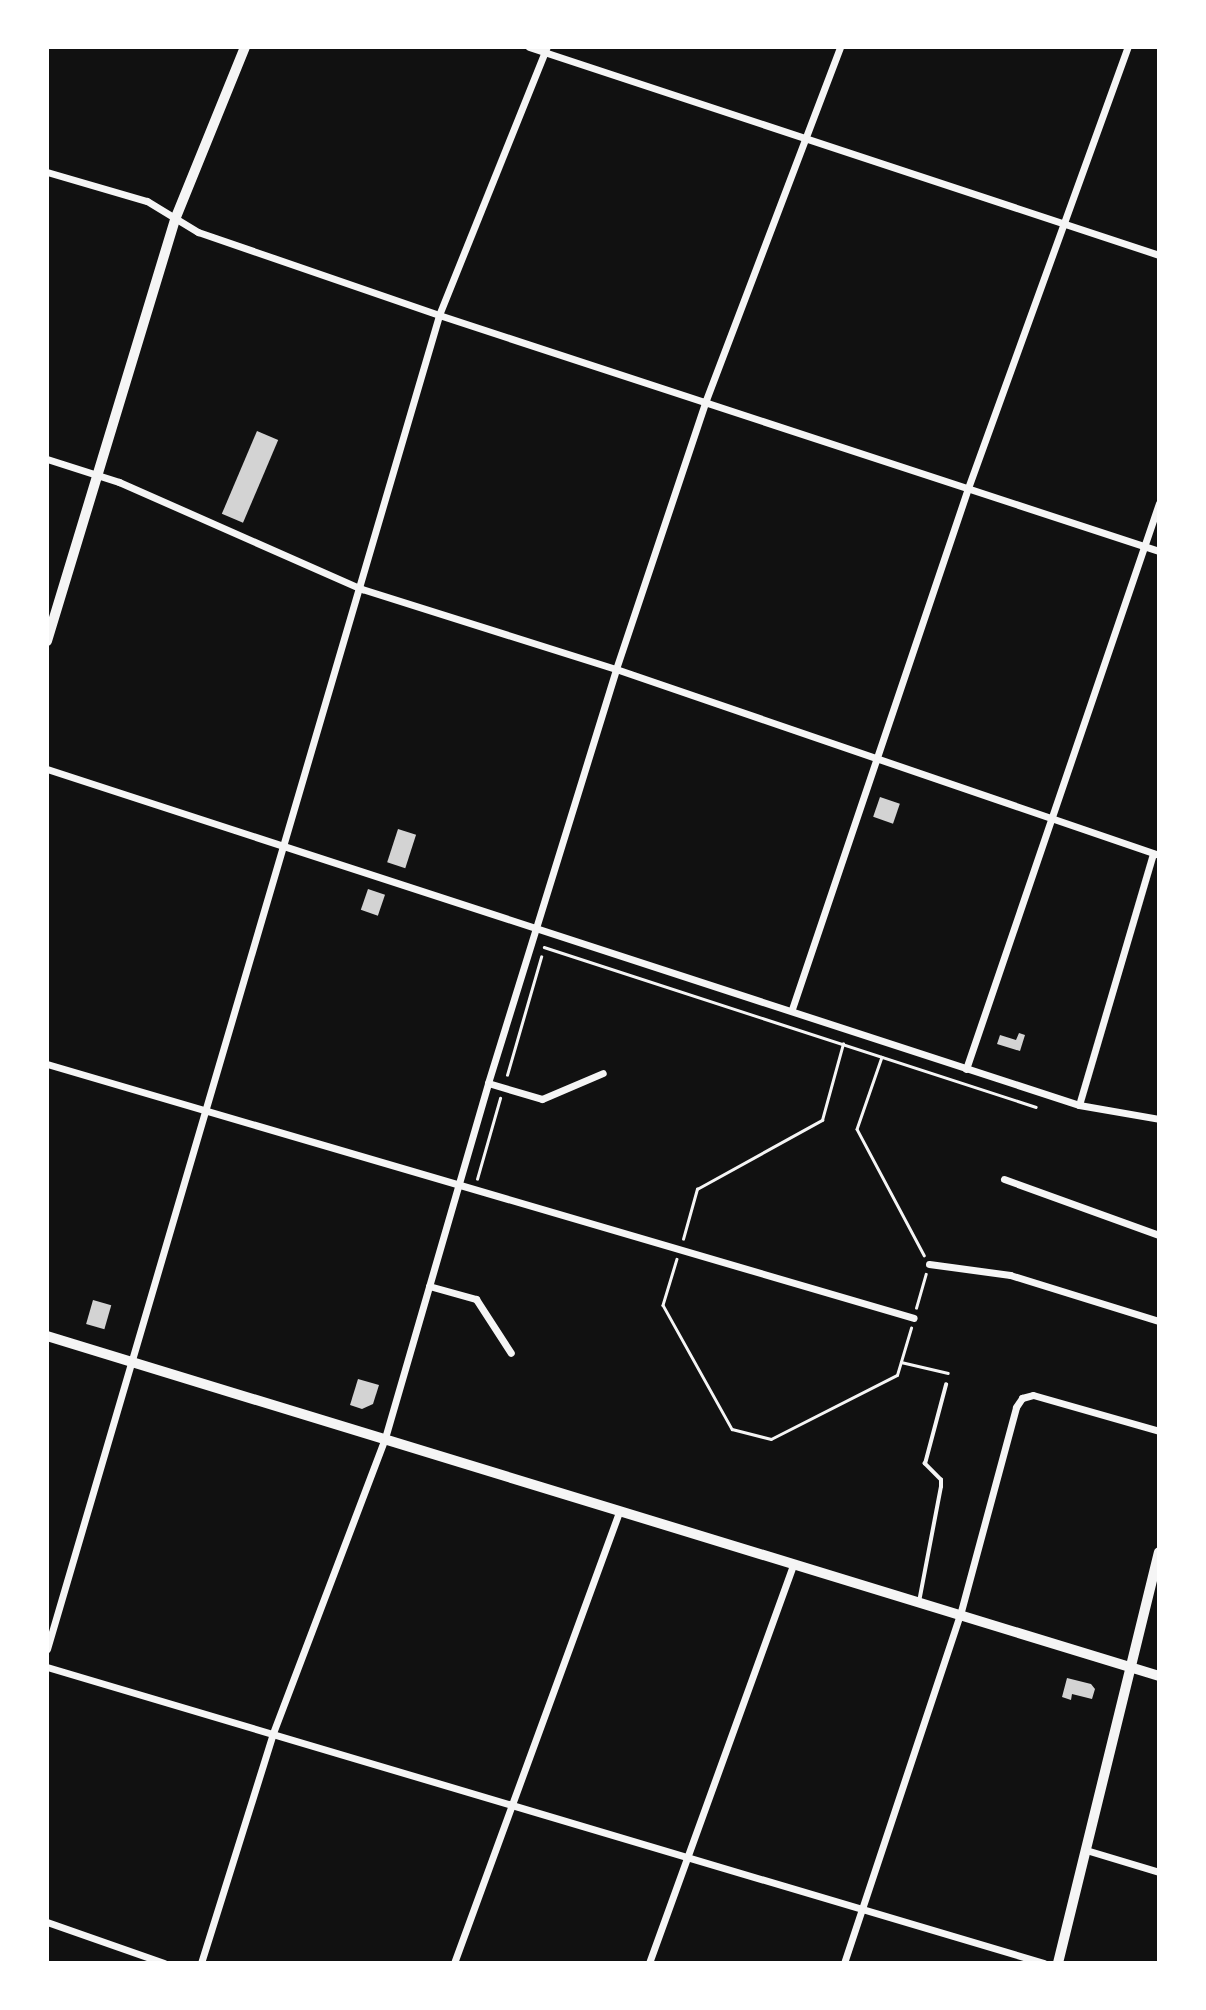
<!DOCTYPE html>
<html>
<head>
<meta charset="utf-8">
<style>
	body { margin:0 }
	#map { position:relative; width:1206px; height:2010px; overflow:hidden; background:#111; font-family:Cabin,sans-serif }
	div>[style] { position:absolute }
	.building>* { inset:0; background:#d3d3d3; transform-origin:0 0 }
	.path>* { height:2.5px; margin:-1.25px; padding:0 1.25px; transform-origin:1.25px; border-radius:1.25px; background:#f5f5f5 }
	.service>* { height:3.5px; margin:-1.75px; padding:0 1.75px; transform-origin:1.75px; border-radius:1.75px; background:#f5f5f5 }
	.minor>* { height:7px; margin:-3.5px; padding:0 3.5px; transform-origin:3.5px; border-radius:3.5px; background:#f5f5f5 }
	.tertiary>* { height:10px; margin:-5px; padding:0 5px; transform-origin:5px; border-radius:5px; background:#f5f5f5 }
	span { translate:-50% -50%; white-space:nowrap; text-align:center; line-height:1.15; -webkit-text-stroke:5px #fff; paint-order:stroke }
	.frame { position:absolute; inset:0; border:49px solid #fff; pointer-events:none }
</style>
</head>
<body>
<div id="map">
	<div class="building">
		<div style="left:257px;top:431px;width:23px;height:90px;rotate:23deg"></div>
		<div style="left:880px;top:797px;width:21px;height:21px;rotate:19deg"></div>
		<div style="left:398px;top:829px;width:19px;height:35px;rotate:18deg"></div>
		<div style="left:368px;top:889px;width:18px;height:22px;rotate:19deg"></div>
		<div style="clip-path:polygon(1019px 1033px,1025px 1035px,1020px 1051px,997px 1044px,1000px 1035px,1016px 1040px)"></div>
		<div style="left:93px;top:1300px;width:19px;height:25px;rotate:16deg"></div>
		<div style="clip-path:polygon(358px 1379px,379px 1385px,373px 1404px,362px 1409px,350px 1405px)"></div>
		<div style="clip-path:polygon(1067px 1678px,1091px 1684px,1095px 1689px,1092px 1699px,1072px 1694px,1071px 1700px,1062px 1697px)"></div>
	</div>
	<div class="path">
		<div style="left:544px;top:947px;width:517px;rotate:18.01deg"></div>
		<div style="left:882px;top:1057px;width:76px;rotate:109.1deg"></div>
		<div style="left:857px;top:1129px;width:143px;rotate:62deg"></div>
		<div style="left:507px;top:1075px;width:123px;rotate:-73.9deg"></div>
		<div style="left:477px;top:1179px;width:84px;rotate:-74.1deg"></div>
		<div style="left:683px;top:1239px;width:52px;rotate:-74.4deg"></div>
		<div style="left:697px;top:1189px;width:143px;rotate:-28.9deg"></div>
		<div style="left:822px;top:1120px;width:79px;rotate:-74.6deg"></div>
		<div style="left:677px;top:1259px;width:48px;rotate:106.9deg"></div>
		<div style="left:663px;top:1305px;width:142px;rotate:60.9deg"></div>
		<div style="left:732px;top:1429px;width:40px;rotate:14.4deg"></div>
		<div style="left:771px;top:1439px;width:141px;rotate:-26.9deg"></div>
		<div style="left:897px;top:1375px;width:49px;rotate:-73.4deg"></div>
		<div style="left:916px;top:1308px;width:35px;rotate:-74deg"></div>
		<div style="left:901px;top:1362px;width:48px;rotate:13.2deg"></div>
	</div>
	<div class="service">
		<div style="left:919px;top:1602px;width:117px;rotate:-79.2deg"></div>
		<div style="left:941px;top:1487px;width:7px;rotate:-90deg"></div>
		<div style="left:941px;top:1480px;width:23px;rotate:-135deg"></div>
		<div style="left:925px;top:1464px;width:82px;rotate:-75.1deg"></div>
	</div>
	<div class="minor">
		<div style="left:529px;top:47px;width:663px;rotate:18.27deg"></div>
		<div style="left:47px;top:172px;width:104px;rotate:16.2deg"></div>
		<div style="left:147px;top:201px;width:60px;rotate:31.3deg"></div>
		<div style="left:198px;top:232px;width:255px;rotate:19deg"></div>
		<div style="left:439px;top:315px;width:758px;rotate:18.15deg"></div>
		<div style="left:47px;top:459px;width:76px;rotate:17.7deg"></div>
		<div style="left:119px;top:482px;width:266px;rotate:23.8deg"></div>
		<div style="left:362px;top:589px;width:266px;rotate:17.5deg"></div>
		<div style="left:616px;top:669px;width:574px;rotate:18.91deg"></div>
		<div style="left:47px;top:769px;width:1085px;rotate:18.03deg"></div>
		<div style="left:1079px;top:1105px;width:81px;rotate:9.9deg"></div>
		<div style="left:792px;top:1009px;width:550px;rotate:-71.33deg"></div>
		<div style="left:968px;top:488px;width:469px;rotate:-70.1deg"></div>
		<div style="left:47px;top:1064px;width:903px;rotate:16.33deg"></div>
		<div style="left:966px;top:1069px;width:598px;rotate:-71.17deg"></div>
		<div style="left:488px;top:1083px;width:56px;rotate:16.5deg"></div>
		<div style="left:542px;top:1099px;width:66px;rotate:-23.1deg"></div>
		<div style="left:1079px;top:1105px;width:262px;rotate:-73.6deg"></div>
		<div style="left:1004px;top:1179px;width:165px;rotate:19.9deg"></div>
		<div style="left:929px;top:1264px;width:82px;rotate:7.7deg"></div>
		<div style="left:1010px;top:1275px;width:156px;rotate:17.2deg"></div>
		<div style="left:429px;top:1286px;width:49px;rotate:15.5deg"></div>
		<div style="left:476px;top:1299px;width:64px;rotate:57.1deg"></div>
		<div style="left:47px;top:1649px;width:1390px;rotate:-73.62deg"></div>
		<div style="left:439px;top:315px;width:289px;rotate:-68.1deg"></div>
		<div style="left:47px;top:1667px;width:1040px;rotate:16.54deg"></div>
		<div style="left:1086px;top:1850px;width:76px;rotate:16.8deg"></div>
		<div style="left:47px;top:1922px;width:124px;rotate:19.3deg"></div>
		<div style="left:201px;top:1963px;width:241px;rotate:-72.6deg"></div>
		<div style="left:273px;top:1733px;width:316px;rotate:-69.2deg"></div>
		<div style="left:385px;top:1438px;width:370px;rotate:-73.8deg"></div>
		<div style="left:488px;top:1083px;width:433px;rotate:-72.8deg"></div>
		<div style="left:616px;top:669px;width:284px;rotate:-71.5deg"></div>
		<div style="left:706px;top:400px;width:378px;rotate:-69.2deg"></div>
		<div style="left:454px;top:1963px;width:481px;rotate:-69.9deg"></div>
		<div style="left:649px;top:1963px;width:423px;rotate:-70.1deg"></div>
		<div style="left:844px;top:1963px;width:367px;rotate:-71.6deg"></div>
		<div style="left:960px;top:1615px;width:215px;rotate:-74.9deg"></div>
		<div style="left:1016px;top:1407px;width:11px;rotate:-56deg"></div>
		<div style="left:1022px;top:1398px;width:11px;rotate:-15deg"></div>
		<div style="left:1033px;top:1395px;width:131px;rotate:15.9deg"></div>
	</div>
	<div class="tertiary">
		<div style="left:47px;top:641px;width:443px;rotate:-73.1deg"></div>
		<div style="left:176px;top:217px;width:183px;rotate:-67.9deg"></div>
		<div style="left:47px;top:1336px;width:1163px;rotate:17deg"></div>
		<div style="left:1058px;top:1963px;width:423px;rotate:-76.2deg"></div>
	</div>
	<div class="frame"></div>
</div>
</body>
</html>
